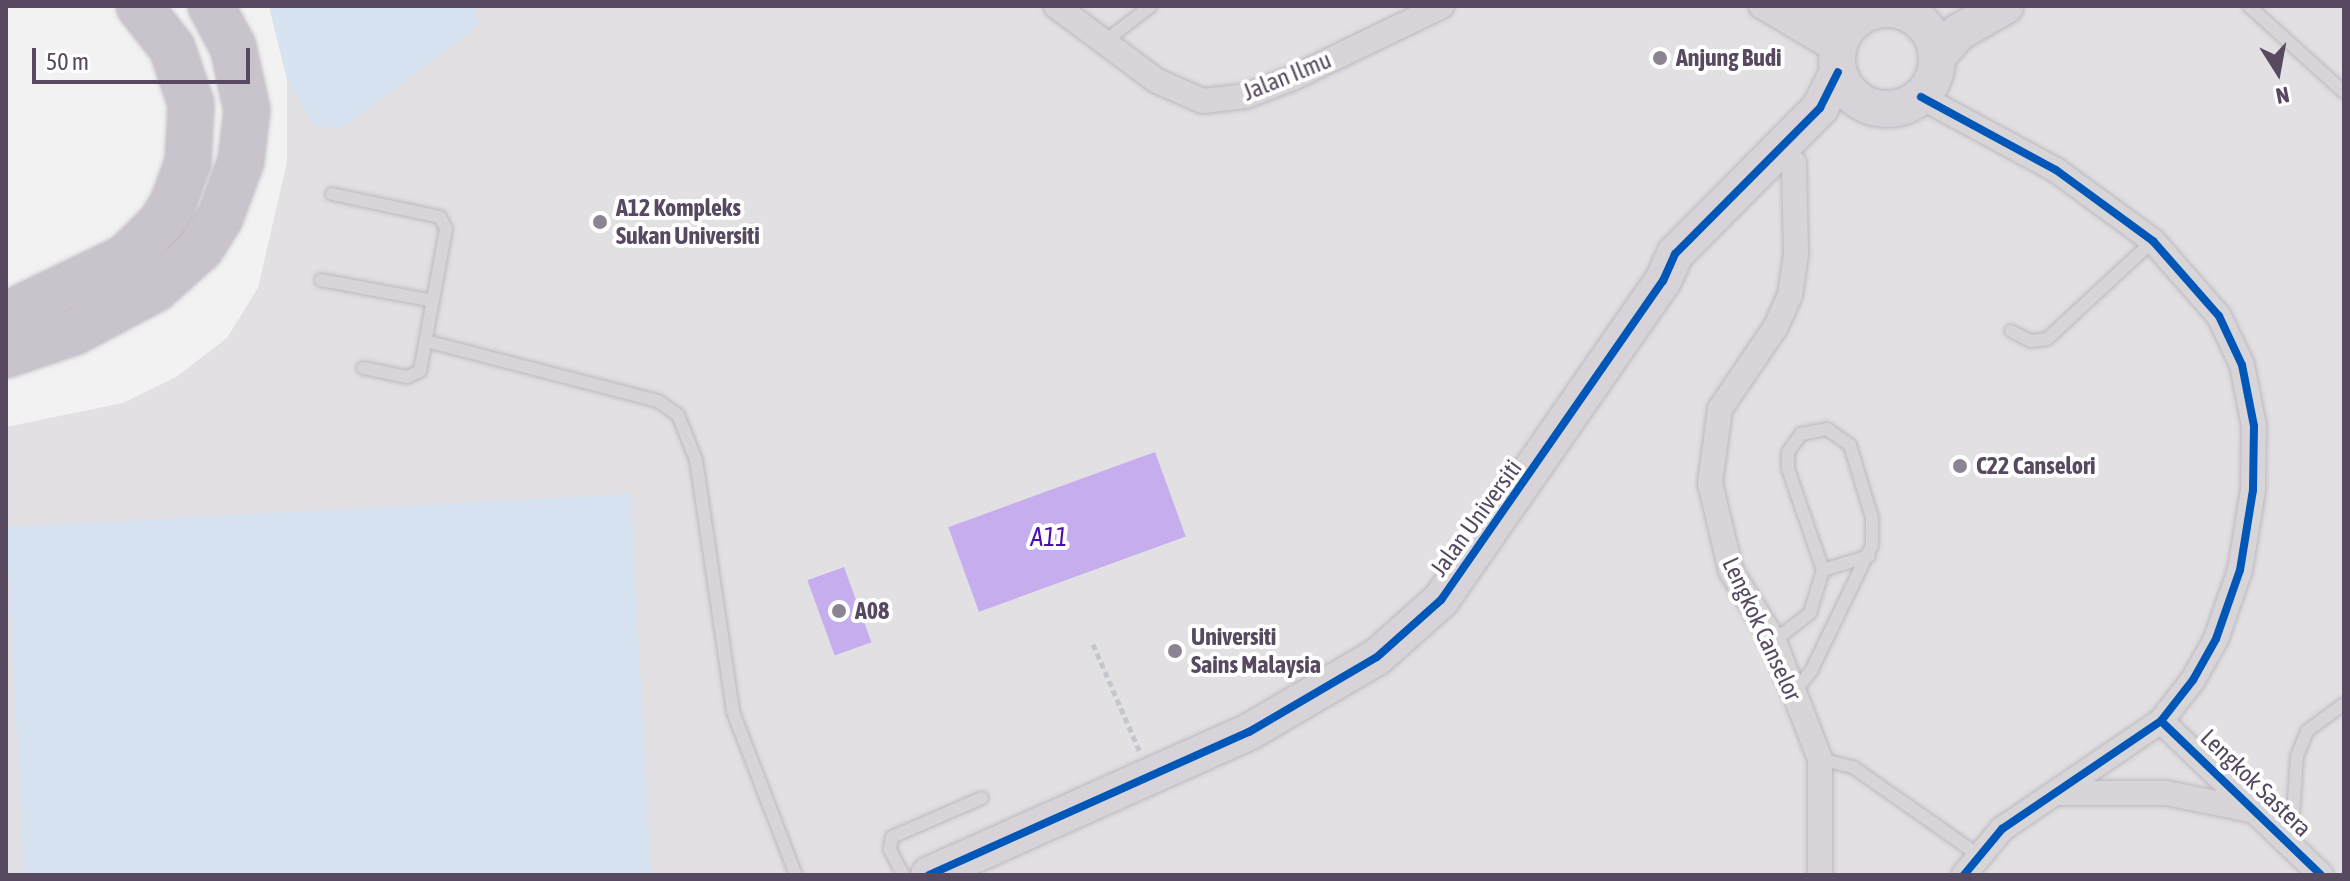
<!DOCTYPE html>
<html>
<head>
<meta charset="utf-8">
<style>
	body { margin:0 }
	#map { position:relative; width:2350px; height:881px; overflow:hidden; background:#f2f2f2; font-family:"Asap Condensed",sans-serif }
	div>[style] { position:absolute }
	.education>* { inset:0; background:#e2e0e2 }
	.green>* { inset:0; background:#d7e3f0; transform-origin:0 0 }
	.water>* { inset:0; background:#c5adee; transform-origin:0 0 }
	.path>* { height:5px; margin-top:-2.5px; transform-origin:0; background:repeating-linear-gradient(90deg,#c4c6cf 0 6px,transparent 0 10px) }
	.roads { filter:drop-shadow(0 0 2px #beb7c1) drop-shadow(0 0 2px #beb7c1) }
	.lane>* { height:12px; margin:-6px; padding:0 6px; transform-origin:6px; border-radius:6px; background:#d8d5d9 }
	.street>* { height:24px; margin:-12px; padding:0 12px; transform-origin:12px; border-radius:12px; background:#d8d5d9 }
	.secondary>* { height:36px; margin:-18px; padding:0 18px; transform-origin:18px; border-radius:18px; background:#d7d3d8 }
	.secondary>.ring { margin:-18px; padding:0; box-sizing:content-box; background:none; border:36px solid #d7d3d8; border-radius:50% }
	.highway>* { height:44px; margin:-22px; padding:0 22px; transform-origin:22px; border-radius:22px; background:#c9c3cc }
	.cycleway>* { height:8px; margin:-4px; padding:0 4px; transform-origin:4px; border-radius:4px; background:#0057b8 }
	.dots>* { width:22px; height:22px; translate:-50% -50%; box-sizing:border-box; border:4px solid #fff; border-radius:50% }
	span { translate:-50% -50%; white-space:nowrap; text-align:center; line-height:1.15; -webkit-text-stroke:8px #fff; paint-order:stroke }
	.poi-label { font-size:24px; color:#57495f; font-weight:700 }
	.left { translate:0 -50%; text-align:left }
	.street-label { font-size:24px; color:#57495f }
	.water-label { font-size:26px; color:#4b0ead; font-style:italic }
	.frame { position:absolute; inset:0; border:8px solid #57495f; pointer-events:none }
	.north { position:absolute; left:2238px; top:32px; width:80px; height:80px; -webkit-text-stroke:6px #fff; paint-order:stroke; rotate:169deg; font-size:22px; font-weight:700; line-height:32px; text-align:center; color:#57495f }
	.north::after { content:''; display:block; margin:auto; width:28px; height:36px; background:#57495f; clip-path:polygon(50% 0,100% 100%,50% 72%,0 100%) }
	.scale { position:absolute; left:32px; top:48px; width:218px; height:36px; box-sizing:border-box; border:4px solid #57495f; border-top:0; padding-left:10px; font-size:24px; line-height:28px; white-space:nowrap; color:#57495f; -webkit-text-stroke:6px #fff; paint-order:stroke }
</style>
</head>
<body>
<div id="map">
	<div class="education">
		<div style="clip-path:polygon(269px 6px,2344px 6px,2344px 875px,6px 875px,6px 427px,123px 403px,176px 377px,227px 338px,258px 288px,287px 162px,287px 79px)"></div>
	</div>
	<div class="green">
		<div style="clip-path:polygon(269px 6px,474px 6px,478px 26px,343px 128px,312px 125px,287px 79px)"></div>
		<div style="left:631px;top:494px;width:382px;height:626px;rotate:87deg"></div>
	</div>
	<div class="water">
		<div style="left:1155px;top:452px;width:90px;height:220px;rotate:70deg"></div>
		<div style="left:844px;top:567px;width:80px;height:39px;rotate:70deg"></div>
	</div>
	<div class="path">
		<div style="left:1093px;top:644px;width:116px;rotate:66.5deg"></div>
	</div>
	<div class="roads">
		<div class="lane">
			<div style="left:2249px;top:6px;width:128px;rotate:42.2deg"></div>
			<div style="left:1104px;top:42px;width:59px;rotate:-37.5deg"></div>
			<div style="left:332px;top:194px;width:110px;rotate:12deg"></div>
			<div style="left:440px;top:217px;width:13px;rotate:63deg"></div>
			<div style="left:446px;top:229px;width:144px;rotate:100.4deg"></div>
			<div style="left:420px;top:371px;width:14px;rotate:155deg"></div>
			<div style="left:407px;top:377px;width:45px;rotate:-168.4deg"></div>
			<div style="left:321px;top:280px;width:114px;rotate:10.6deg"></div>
			<div style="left:2011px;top:331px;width:22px;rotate:27deg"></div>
			<div style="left:2031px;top:341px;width:16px;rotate:-7deg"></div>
			<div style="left:2047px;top:339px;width:144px;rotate:-42.8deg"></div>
			<div style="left:426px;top:341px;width:240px;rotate:14.5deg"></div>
			<div style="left:658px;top:401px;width:24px;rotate:35deg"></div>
			<div style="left:678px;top:415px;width:48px;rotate:68.2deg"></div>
			<div style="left:696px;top:460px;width:255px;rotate:81.6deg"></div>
			<div style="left:733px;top:712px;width:175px;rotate:68.9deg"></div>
			<div style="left:1823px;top:570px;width:48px;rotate:-16.9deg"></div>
			<div style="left:1774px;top:641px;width:46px;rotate:-37.9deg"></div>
			<div style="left:1810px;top:613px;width:45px;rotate:-73.2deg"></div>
			<div style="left:1823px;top:570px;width:107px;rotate:-109.1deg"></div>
			<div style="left:1788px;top:469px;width:17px;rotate:-90deg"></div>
			<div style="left:1788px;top:452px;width:22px;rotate:-54deg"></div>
			<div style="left:1801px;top:434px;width:26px;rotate:-11deg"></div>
			<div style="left:1827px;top:429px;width:28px;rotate:35deg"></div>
			<div style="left:1850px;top:445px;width:76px;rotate:73.2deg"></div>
			<div style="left:1872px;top:518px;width:27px;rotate:90deg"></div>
			<div style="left:1872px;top:545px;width:140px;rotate:115.8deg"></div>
			<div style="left:1811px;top:671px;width:28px;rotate:128deg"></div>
			<div style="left:1820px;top:759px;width:34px;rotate:14deg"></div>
			<div style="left:1853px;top:767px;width:151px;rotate:35.1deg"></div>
			<div style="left:2291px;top:844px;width:88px;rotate:-86.1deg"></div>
			<div style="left:2297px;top:756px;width:27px;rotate:-68deg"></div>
			<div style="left:2307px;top:731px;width:46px;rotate:-36.1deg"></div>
			<div style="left:903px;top:875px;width:29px;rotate:-117deg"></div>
			<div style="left:890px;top:849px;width:12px;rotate:-81deg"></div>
			<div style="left:892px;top:837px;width:98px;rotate:-23.4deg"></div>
		</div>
		<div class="street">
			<div style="left:1056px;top:6px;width:126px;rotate:36.6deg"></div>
			<div style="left:1157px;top:81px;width:50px;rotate:23.5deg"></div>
			<div style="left:1203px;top:101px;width:43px;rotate:-6.6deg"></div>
			<div style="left:1246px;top:96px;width:50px;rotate:-21deg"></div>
			<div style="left:1293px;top:78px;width:165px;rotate:-25.8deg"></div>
			<div style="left:1761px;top:6px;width:88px;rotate:30.6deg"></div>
			<div style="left:1781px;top:12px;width:74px;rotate:7deg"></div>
			<div style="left:1921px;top:97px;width:153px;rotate:28.4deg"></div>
			<div style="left:2056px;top:170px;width:120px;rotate:36.2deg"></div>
			<div style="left:2153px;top:241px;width:100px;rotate:48.7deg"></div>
			<div style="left:2219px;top:316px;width:54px;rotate:64.9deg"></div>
			<div style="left:2242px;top:365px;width:62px;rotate:78.9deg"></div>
			<div style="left:2254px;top:426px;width:64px;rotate:90.9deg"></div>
			<div style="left:2253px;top:490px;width:81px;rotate:99.2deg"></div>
			<div style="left:2240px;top:570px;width:73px;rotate:109.2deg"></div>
			<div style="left:2216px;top:639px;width:47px;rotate:119.3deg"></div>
			<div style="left:2193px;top:680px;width:52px;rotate:128deg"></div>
			<div style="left:2161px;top:721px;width:192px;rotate:145.8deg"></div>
			<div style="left:2002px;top:829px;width:60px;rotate:129.6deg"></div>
			<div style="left:1794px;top:163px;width:91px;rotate:88.7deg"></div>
			<div style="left:1796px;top:254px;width:41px;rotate:98.3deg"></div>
			<div style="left:1790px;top:295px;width:36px;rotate:114deg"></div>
			<div style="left:1775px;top:328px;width:98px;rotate:124.2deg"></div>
			<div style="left:1720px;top:409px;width:75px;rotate:97.7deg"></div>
			<div style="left:1710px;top:483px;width:90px;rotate:76.6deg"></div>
			<div style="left:1731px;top:571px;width:82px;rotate:58.4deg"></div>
			<div style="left:1774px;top:641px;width:127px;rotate:68.7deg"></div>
			<div style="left:1820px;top:759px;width:116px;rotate:90deg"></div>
			<div style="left:2161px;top:721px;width:222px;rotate:43.9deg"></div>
			<div style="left:2056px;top:793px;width:110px"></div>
			<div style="left:2166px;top:793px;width:91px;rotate:11.4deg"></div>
		</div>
		<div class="secondary">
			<div class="ring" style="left:1837px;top:9px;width:64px;height:64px"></div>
			<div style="left:1937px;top:57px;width:33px;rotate:-49deg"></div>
			<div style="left:1959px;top:32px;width:53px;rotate:-29.5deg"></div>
			<div style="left:929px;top:875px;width:350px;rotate:-24.1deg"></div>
			<div style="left:1249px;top:732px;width:148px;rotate:-30.4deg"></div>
			<div style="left:1377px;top:657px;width:86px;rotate:-41.7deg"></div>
			<div style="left:1441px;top:600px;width:389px;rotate:-55.2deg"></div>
			<div style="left:1663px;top:281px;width:30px;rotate:-66deg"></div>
			<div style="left:1675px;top:254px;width:206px;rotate:-45.2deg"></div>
			<div style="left:1820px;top:108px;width:40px;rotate:-63.4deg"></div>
		</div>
		<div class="highway">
			<div style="left:6px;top:315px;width:132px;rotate:-25.6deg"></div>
			<div style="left:125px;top:258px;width:50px;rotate:-44.2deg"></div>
			<div style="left:161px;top:223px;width:23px;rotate:-59deg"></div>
			<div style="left:173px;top:203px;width:44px;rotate:-69.9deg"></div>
			<div style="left:188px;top:162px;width:58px;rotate:-87deg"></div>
			<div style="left:191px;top:104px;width:59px;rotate:-108.7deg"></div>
			<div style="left:172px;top:48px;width:53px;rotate:-128.2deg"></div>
			<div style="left:6px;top:355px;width:72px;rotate:-18.7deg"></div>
			<div style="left:74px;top:332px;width:92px;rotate:-28deg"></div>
			<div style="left:155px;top:289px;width:62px;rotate:-41.7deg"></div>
			<div style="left:201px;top:248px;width:36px;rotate:-58deg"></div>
			<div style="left:220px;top:218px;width:61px;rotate:-69.8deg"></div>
			<div style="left:241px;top:161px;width:51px;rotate:-83.3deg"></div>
			<div style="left:247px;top:110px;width:65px;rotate:-102.5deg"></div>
			<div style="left:233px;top:47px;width:47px;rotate:-118.2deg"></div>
		</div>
	</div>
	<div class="cycleway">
		<div style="left:1921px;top:97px;width:153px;rotate:28.4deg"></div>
		<div style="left:2056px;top:170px;width:120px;rotate:36.2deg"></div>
		<div style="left:2153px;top:241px;width:100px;rotate:48.7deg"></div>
		<div style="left:2219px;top:316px;width:54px;rotate:64.9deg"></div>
		<div style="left:2242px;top:365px;width:62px;rotate:78.9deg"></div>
		<div style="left:2254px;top:426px;width:64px;rotate:90.9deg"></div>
		<div style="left:2253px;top:490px;width:81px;rotate:99.2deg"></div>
		<div style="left:2240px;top:570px;width:73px;rotate:109.2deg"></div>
		<div style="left:2216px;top:639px;width:47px;rotate:119.3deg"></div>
		<div style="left:2193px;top:680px;width:52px;rotate:128deg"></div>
		<div style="left:2161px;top:721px;width:192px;rotate:145.8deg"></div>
		<div style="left:2002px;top:829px;width:60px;rotate:129.6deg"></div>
		<div style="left:2161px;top:721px;width:222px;rotate:43.9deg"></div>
		<div style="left:929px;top:875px;width:350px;rotate:-24.1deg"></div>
		<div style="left:1249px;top:732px;width:148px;rotate:-30.4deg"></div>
		<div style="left:1377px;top:657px;width:86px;rotate:-41.7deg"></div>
		<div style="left:1441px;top:600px;width:389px;rotate:-55.2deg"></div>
		<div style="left:1663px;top:281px;width:30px;rotate:-66deg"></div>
		<div style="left:1675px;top:254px;width:206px;rotate:-45.2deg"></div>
		<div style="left:1820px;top:108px;width:40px;rotate:-63.4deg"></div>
	</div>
	<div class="dots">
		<div style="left:1660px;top:58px;background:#8d8492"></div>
		<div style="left:600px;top:222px;background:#8d8492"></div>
		<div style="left:1960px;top:466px;background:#8d8492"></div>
		<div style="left:839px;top:611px;background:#8d8492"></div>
		<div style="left:1175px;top:651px;background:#8d8492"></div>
	</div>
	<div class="poi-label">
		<span class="left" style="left:1676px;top:58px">Anjung Budi</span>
		<span class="left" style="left:616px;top:222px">A12 Kompleks<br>Sukan Universiti</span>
		<span class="left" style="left:1976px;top:466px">C22 Canselori</span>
		<span class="left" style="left:855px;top:611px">A08</span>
		<span class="left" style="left:1191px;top:651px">Universiti<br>Sains Malaysia</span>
	</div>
	<div class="street-label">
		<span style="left:1287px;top:76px;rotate:-22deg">Jalan Ilmu</span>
		<span style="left:1476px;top:518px;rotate:-54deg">Jalan Universiti</span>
		<span style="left:1762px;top:629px;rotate:65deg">Lengkok Canselor</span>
		<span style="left:2256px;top:783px;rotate:44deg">Lengkok Sastera</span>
	</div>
	<div class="water-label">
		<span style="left:1049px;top:538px">A11</span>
	</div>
	<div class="frame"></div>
	<div class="north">N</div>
	<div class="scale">50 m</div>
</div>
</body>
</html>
